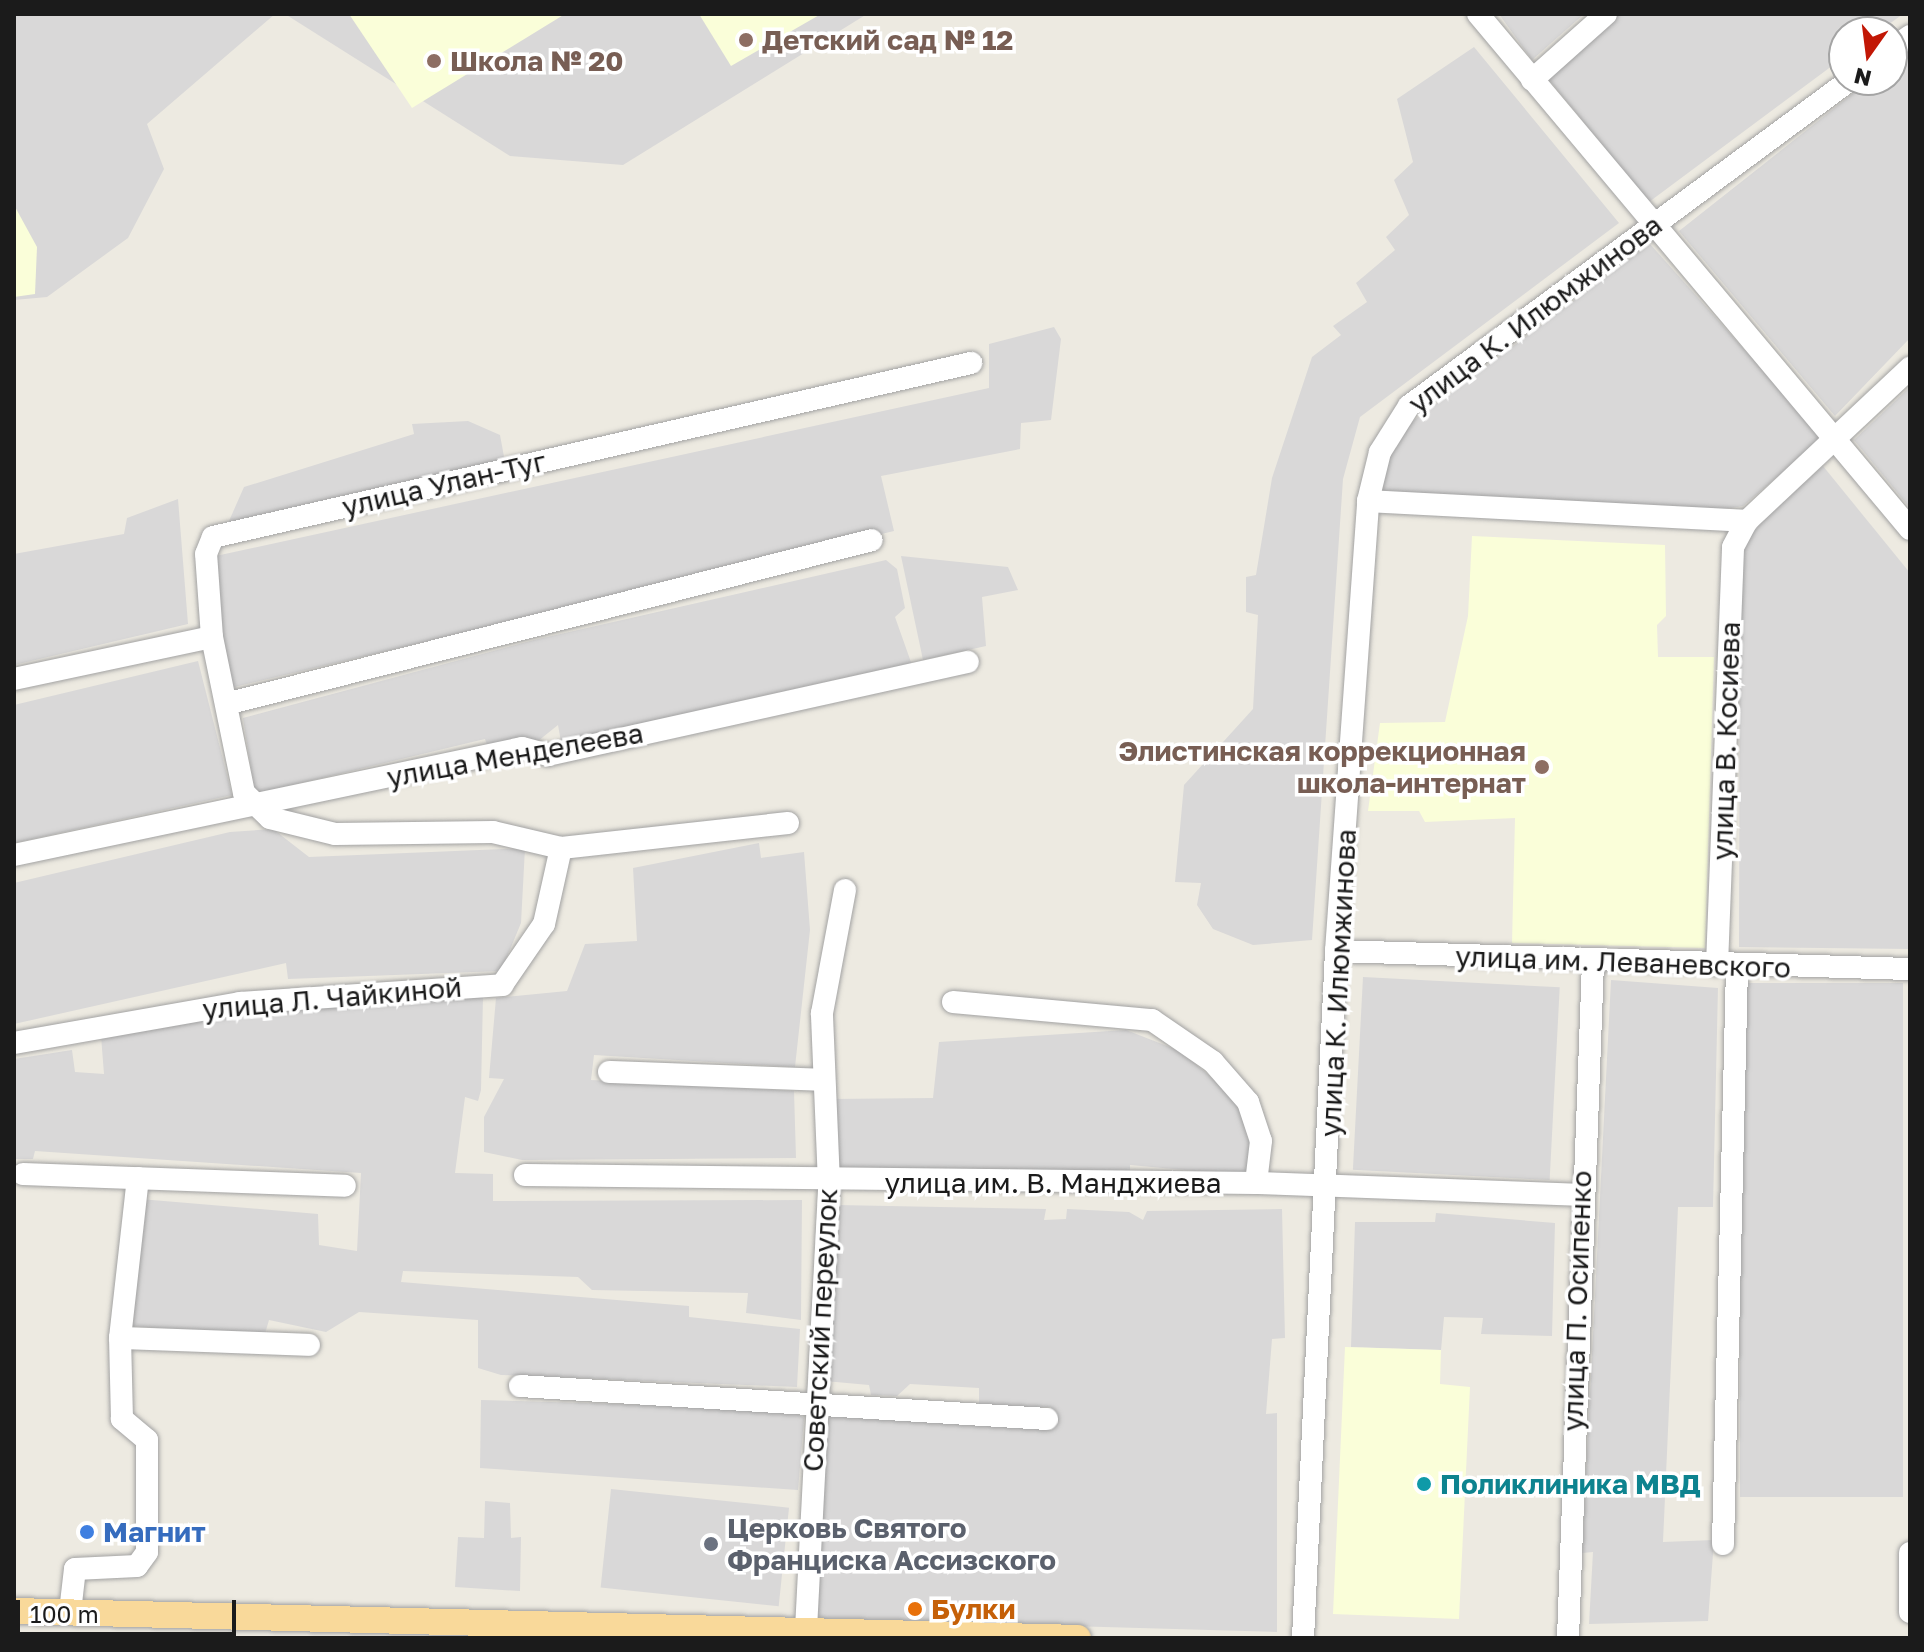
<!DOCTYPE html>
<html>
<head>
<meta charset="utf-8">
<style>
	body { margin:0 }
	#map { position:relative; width:1924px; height:1652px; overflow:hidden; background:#edeae1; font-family:"Golos Text",sans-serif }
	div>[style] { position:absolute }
	.residential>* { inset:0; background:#d9d8d8; transform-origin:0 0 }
	.education>* { inset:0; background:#fafed9 }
	.roads { filter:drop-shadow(0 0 2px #a2a2a2) drop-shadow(0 0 2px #a2a2a2) }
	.minor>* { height:22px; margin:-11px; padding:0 11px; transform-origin:11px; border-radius:11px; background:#fff }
	.major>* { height:26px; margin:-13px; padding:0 13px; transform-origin:13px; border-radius:13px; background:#f9d99a }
	.dots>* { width:22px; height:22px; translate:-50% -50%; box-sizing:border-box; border:4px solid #fff; border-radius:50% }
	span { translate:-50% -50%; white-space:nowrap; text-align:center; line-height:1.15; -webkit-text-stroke:7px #fff; paint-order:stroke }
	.education-label { font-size:28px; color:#785e54; font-weight:700 }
	.left { translate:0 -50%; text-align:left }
	.right { translate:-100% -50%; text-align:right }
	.street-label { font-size:28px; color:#1b1b1b }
	.culture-label { font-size:28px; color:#0d838f; font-weight:700 }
	.worship-label { font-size:28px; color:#5b616d; font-weight:700 }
	.shop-label { font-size:28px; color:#366cbe; font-weight:700 }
	.food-label { font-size:28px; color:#c56008; font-weight:700 }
	.frame { position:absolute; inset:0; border:16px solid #1b1b1b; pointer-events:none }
	.north { position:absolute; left:1828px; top:16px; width:80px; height:80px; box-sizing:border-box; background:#fff; border:2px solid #a4a4a4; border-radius:50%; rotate:194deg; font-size:22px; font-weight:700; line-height:32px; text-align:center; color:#1b1b1b }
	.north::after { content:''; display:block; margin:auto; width:28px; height:36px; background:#c21705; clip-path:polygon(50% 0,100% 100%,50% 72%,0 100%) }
	.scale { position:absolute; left:16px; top:1600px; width:220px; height:36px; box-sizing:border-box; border:4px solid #1b1b1b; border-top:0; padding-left:10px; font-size:24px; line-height:28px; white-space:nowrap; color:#1b1b1b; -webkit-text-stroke:6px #fff; paint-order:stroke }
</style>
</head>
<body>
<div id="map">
	<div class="residential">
		<div style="clip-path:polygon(14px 14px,275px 14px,147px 124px,164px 169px,128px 238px,47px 297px,14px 300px)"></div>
		<div style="clip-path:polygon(285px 14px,867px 14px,623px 165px,510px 156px)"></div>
		<div style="clip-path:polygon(1499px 14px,1584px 14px,1532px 60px)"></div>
		<div style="clip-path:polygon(1616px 14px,1903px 14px,1878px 32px,1844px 32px,1844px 57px,1649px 202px,1546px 76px)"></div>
		<div style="clip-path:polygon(1474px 47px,1619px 223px,1360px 417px,1343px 479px,1312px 940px,1253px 945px,1213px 929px,1197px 905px,1201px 883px,1175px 882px,1184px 785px,1253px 709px,1258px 615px,1246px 612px,1246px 577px,1256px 575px,1272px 478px,1312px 357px,1341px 335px,1333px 326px,1367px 302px,1356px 283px,1395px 250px,1386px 237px,1409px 215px,1394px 180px,1413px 162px,1397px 99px)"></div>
		<div style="clip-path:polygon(1910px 48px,1910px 338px,1835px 416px,1679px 231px,1870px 80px,1892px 80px,1892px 63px)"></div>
		<div style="clip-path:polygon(1650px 244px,1823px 438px,1743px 506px,1718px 510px,1381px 494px,1380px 471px,1409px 424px)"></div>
		<div style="clip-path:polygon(1054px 327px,1061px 339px,1051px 420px,1021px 423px,1020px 449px,881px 476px,894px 531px,230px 688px,211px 557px,989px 388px,989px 344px)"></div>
		<div style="clip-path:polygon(1910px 387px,1910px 508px,1854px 440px)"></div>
		<div style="clip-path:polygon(468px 421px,500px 435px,505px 462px,234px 526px,229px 521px,244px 487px,414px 434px,412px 424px)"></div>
		<div style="clip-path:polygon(1823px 466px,1910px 573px,1910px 949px,1739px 947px,1740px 549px,1753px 526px)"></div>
		<div style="clip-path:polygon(178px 499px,188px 624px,14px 665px,14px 554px,124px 534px,127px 518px)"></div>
		<div style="clip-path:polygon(901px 556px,1008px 567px,1018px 590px,982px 597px,986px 646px,923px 660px)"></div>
		<div style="clip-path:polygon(886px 560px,897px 569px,905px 608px,895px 617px,912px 665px,561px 742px,558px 725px,538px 741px,488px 748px,485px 739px,255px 794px,243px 718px,534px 640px)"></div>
		<div style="clip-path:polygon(198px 661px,232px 795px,14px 843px,14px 705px)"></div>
		<div style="clip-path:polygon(273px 829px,309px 857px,525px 848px,521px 923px,501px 971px,288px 979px,286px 963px,14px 1024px,14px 883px,230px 832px)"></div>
		<div style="clip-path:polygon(759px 843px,761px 858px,804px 852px,810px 930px,795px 1067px,594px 1055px,591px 1080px,794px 1091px,796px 1158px,522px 1160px,484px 1152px,484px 1117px,504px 1079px,489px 1078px,496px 998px,567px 991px,585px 944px,637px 941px,633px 868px)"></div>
		<div style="left:1363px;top:977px;width:197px;height:193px;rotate:3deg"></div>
		<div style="clip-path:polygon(1611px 980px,1718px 988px,1713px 1207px,1678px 1207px,1663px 1542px,1714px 1540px,1708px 1621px,1589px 1624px,1593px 1552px,1582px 1553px)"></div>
		<div style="left:1740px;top:983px;width:163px;height:514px"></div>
		<div style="clip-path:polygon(483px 996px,481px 1090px,478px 1101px,465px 1097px,455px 1173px,493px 1174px,493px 1201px,802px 1200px,801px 1320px,746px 1313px,748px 1293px,592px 1290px,578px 1277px,403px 1271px,401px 1282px,689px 1306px,689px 1317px,800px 1329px,797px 1387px,501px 1375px,478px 1368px,478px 1320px,359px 1312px,326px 1332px,269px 1320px,264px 1337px,132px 1326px,140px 1199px,318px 1214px,319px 1245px,357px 1251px,361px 1173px,35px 1151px,33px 1159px,14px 1159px,14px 1059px,72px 1050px,75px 1072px,104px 1074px,101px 1036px,292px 1006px)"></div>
		<div style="clip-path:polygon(1126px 1030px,1180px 1051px,1243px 1104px,1254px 1139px,1251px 1176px,1130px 1165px,1130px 1174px,834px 1171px,830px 1099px,933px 1098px,939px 1042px)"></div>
		<div style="clip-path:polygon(837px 1205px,1046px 1209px,1044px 1220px,1066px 1219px,1067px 1209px,1129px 1212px,1143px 1220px,1147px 1211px,1282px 1209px,1285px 1338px,1272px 1339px,1266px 1414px,1277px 1413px,1277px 1632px,822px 1619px,815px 1612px,823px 1410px,1052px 1430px,1051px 1407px,979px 1407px,979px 1388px,910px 1384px,897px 1396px,871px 1395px,869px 1385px,825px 1381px)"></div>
		<div style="clip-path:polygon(1436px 1213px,1555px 1223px,1552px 1336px,1481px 1334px,1483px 1318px,1444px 1317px,1441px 1350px,1351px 1347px,1355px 1222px,1435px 1222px)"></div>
		<div style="clip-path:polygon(481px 1400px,789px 1409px,804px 1418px,798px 1490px,480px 1468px)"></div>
		<div style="left:611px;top:1489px;width:179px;height:99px;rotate:6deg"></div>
		<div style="clip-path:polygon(485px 1501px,510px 1503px,511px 1538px,521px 1537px,520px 1591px,455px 1587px,458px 1537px,484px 1538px)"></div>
	</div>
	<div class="education">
		<div style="clip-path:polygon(349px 14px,565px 14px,412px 108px)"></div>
		<div style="clip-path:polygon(699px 14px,821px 14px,731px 66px)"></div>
		<div style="clip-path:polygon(14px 205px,37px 247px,35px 294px,14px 297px)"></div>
		<div style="clip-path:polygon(1472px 536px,1665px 545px,1666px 616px,1657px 625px,1658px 657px,1714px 657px,1705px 948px,1512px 943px,1515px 818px,1425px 822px,1419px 811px,1368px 811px,1380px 723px,1445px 722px,1468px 616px)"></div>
		<div style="clip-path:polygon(1345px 1347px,1441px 1350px,1440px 1384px,1470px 1387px,1459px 1619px,1333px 1614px)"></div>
	</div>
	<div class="roads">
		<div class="minor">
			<div style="left:1478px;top:14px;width:672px;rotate:50.01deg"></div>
			<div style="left:1892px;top:49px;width:22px;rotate:-36deg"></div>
			<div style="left:1532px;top:80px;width:99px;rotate:-41.7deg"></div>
			<div style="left:1368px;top:501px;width:380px;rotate:3deg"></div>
			<div style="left:14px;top:679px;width:202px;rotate:-12deg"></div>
			<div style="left:226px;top:704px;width:666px;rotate:-14.24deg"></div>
			<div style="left:788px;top:823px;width:228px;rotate:173.7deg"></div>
			<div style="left:561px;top:848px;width:70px;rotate:-166.8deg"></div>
			<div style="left:493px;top:832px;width:158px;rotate:179.3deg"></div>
			<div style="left:335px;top:834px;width:67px;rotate:-166.2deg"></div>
			<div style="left:270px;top:818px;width:36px;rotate:-136deg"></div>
			<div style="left:244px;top:793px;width:159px;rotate:-101.6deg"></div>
			<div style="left:212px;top:637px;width:83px;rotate:-94.1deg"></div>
			<div style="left:206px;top:554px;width:18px;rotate:-68deg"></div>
			<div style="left:213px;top:537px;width:778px;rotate:-12.93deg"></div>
			<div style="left:14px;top:855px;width:519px;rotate:-11.89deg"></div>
			<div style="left:522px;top:748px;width:27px;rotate:15deg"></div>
			<div style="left:548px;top:755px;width:430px;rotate:-12.5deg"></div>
			<div style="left:1336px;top:951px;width:574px;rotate:1.8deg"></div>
			<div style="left:1717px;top:965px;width:418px;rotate:-87.8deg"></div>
			<div style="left:1733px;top:547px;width:30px;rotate:-62deg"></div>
			<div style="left:1747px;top:521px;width:224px;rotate:-43.2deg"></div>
			<div style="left:953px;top:1002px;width:200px;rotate:5.2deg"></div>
			<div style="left:1152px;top:1020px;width:74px;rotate:34.5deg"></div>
			<div style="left:1213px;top:1062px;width:53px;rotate:48.8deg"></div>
			<div style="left:1248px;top:1102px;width:41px;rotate:71.6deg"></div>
			<div style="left:1261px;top:1141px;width:42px;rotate:96.8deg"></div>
			<div style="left:14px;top:1043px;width:230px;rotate:-10deg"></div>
			<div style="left:240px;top:1003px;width:263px;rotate:-3.9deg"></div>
			<div style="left:502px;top:985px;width:74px;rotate:-55.5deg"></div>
			<div style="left:544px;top:924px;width:78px;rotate:-77.4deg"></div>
			<div style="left:609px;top:1072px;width:214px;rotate:2.1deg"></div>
			<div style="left:23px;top:1174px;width:322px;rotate:2.1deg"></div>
			<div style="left:525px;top:1175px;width:731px;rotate:0.63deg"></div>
			<div style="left:1256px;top:1183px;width:324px;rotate:2.1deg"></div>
			<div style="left:120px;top:1338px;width:189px;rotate:2.1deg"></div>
			<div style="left:520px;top:1386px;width:528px;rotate:3.58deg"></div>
			<div style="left:1723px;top:1544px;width:578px;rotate:-88.61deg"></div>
			<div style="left:1910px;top:1553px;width:59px;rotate:90deg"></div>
			<div style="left:70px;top:1612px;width:43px;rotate:-83.4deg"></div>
			<div style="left:75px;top:1569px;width:62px;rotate:-2.8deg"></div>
			<div style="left:137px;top:1566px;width:17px;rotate:-54deg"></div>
			<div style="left:147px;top:1552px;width:112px;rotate:-90deg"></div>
			<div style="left:147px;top:1440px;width:33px;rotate:-140deg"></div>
			<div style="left:122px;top:1419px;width:81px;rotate:-91.4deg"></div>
			<div style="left:120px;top:1338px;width:161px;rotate:-83.6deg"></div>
			<div style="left:806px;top:1629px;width:447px;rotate:-87deg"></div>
			<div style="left:829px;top:1183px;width:170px;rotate:-92.4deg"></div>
			<div style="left:822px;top:1013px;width:125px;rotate:-79.4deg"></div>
			<div style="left:1303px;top:1638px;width:688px;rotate:-87.25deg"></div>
			<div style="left:1336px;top:951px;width:451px;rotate:-85.9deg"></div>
			<div style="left:1368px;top:501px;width:50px;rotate:-76.2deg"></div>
			<div style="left:1380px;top:452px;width:54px;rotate:-57.8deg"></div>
			<div style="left:1409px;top:406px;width:548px;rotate:-36.47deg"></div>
			<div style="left:1568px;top:1638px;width:674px;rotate:-87.88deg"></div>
		</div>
		<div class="major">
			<div style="left:14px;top:1611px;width:1064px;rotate:1.45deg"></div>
		</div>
	</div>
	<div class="dots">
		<div style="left:746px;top:40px;background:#8d6e63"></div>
		<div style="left:434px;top:61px;background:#8d6e63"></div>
		<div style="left:1542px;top:767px;background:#8d6e63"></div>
		<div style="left:1424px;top:1484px;background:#0f9aa8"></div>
		<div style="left:87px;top:1532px;background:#3f7fe0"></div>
		<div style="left:711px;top:1544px;background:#6b7280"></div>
		<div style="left:915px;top:1609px;background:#e8710a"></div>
	</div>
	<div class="education-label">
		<span class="left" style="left:762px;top:40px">Детский сад № 12</span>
		<span class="left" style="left:450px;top:61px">Школа № 20</span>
		<span class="right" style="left:1526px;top:767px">Элистинская коррекционная<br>школа-интернат</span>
	</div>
	<div class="street-label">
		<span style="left:1535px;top:314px;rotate:-37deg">улица К. Илюмжинова</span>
		<span style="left:444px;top:484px;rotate:-13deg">улица Улан-Туг</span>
		<span style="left:1726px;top:741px;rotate:-88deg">улица В. Косиева</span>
		<span style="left:515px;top:755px;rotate:-10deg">улица Менделеева</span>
		<span style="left:1623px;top:962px;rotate:2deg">улица им. Леваневского</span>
		<span style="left:1338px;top:983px;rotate:-87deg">улица К. Илюмжинова</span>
		<span style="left:332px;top:998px;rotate:-5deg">улица Л. Чайкиной</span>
		<span style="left:1053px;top:1183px">улица им. В. Манджиева</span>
		<span style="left:1577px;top:1301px;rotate:-88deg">улица П. Осипенко</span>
		<span style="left:820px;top:1330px;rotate:-87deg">Советский переулок</span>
	</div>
	<div class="culture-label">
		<span class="left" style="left:1440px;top:1484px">Поликлиника МВД</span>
	</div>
	<div class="worship-label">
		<span class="left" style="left:727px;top:1544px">Церковь Святого<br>Франциска Ассизского</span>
	</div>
	<div class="shop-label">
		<span class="left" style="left:103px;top:1532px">Магнит</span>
	</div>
	<div class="food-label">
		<span class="left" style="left:931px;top:1609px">Булки</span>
	</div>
	<div class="frame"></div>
	<div class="north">N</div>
	<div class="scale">100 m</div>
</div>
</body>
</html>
